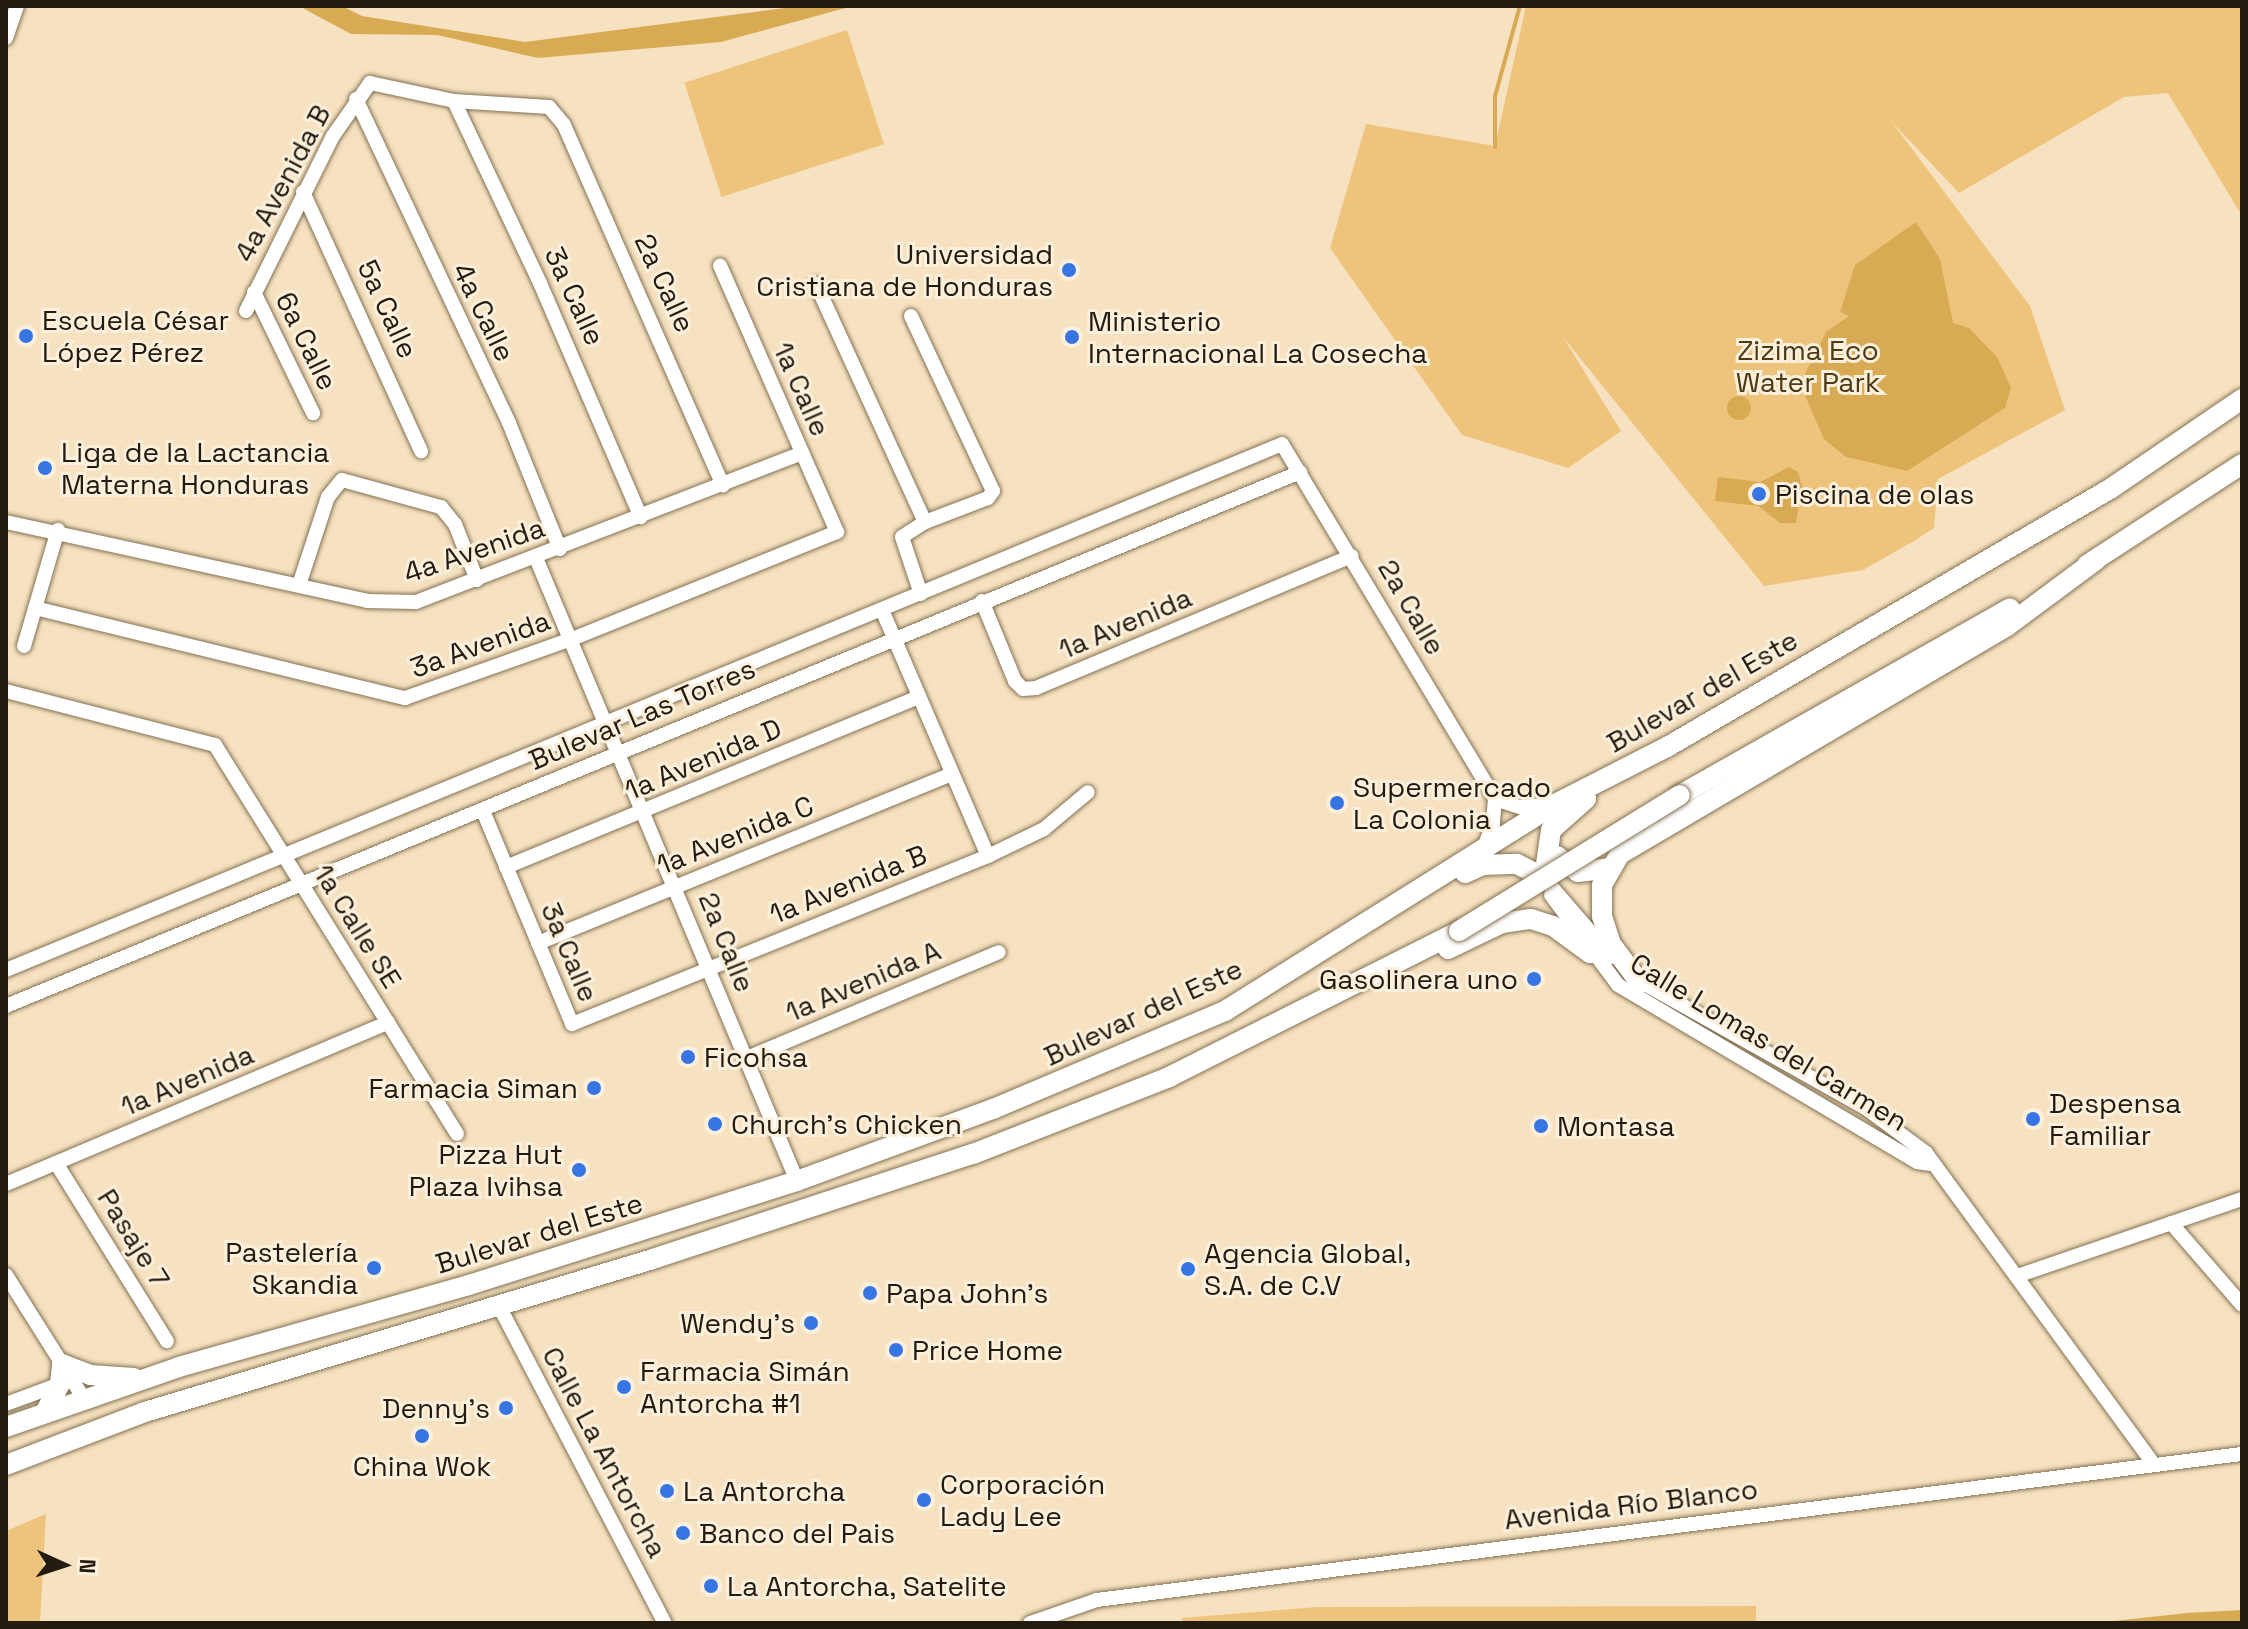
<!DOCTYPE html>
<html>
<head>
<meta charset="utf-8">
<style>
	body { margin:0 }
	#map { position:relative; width:2248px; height:1629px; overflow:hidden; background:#f6e2c0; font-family:"Space Grotesk",sans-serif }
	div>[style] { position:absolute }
	.green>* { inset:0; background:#eec47c; transform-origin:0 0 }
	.water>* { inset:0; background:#d8aa53 }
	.round { border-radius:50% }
	.stream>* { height:4px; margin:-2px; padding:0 2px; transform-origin:2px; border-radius:2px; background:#d8aa53 }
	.roads { filter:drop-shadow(0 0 2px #837254) drop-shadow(0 0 2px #837254) }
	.minor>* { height:14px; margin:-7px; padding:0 7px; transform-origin:7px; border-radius:7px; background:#fff }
	.highway>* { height:20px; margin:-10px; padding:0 10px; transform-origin:10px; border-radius:10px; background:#fff }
	.bridges { filter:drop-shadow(0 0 2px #837254) drop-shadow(0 0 2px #837254) }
	.highway-bridge>* { height:20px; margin:-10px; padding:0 10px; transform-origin:10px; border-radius:10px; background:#fff }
	.dots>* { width:22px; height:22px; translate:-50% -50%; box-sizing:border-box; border:4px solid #fcf0dc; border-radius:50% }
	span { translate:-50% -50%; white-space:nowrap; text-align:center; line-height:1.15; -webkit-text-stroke:6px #fcf0dc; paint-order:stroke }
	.street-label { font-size:28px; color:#231b0f }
	.poi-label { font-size:28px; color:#231b0f }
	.right { translate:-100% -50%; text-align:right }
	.left { translate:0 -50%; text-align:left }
	.park-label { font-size:28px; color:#4d3914 }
	.frame { position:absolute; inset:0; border:8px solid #231b0f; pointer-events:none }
	.north { position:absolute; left:24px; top:1525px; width:80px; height:80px; -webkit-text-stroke:6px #fcf0dc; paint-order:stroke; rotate:93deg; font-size:22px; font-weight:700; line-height:32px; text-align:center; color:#231b0f }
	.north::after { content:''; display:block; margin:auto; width:28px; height:36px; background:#231b0f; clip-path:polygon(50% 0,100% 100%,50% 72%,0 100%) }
</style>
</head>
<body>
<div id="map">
	<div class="green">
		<div style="clip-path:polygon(1526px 6px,2242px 6px,2242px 216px,2168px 93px,2124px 97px,1959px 193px,1891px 121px,2030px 306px,2065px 410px,1938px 479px,1934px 528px,1914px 541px,1863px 570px,1764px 586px,1563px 337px,1621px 431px,1568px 468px,1462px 435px,1330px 248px,1366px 124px,1495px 146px)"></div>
		<div style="left:847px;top:30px;width:120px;height:171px;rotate:72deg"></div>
		<div style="clip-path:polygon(46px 1514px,40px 1623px,6px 1623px,6px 1531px)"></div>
		<div style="clip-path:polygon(1756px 1606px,1756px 1623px,1182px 1623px,1182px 1618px,1317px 1607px)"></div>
	</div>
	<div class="water">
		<div style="clip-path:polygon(299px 6px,342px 6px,362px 16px,525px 42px,801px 6px,853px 6px,721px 42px,538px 58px,437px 35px,351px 34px)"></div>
		<div style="clip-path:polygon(1916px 222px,1940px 259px,1953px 323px,1969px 328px,1997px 357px,2011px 388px,2005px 408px,1907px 471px,1846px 457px,1824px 439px,1800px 384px,1826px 332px,1849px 316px,1840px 312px,1855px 265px)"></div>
		<div class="round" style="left:1727px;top:396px;width:24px;height:24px"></div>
		<div style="clip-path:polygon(1789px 467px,1798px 472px,1802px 487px,1796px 523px,1780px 523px,1758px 506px,1715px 501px,1718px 477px,1760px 482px)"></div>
		<div style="clip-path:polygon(2242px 1610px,2242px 1623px,2096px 1623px,2187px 1613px)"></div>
	</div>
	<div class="stream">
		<div style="left:1495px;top:147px;width:51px;rotate:-90deg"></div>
		<div style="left:1495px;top:96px;width:93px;rotate:-74.5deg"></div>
	</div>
	<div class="roads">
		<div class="minor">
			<div style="left:6px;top:38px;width:34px;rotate:-71deg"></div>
			<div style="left:356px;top:99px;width:358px;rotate:64.7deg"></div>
			<div style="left:509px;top:423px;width:136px;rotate:68deg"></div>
			<div style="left:454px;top:101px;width:201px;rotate:64.7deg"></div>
			<div style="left:540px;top:283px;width:255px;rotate:66.7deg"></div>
			<div style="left:303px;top:192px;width:285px;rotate:65.5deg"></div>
			<div style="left:816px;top:284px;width:262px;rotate:65.4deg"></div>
			<div style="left:254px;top:292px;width:135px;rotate:64deg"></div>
			<div style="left:246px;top:311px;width:195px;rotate:-63.6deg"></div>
			<div style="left:333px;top:136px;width:65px;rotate:-55.1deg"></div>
			<div style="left:370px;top:83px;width:86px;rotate:12.1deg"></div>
			<div style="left:454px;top:101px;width:95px;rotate:3.6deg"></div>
			<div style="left:549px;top:107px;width:23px;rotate:50deg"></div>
			<div style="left:564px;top:125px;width:394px;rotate:66.2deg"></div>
			<div style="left:911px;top:316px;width:193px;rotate:64.9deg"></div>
			<div style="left:993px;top:491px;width:9px;rotate:126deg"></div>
			<div style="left:988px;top:498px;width:67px;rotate:159.1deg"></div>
			<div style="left:925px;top:522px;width:27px;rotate:147deg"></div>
			<div style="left:902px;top:537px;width:60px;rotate:71.6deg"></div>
			<div style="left:6px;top:522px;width:370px;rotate:12.3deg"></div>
			<div style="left:367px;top:601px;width:49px;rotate:1.2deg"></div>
			<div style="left:416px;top:602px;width:414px;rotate:-21.1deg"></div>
			<div style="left:536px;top:558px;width:675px;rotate:67.27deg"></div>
			<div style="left:299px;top:585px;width:93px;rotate:-71.8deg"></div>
			<div style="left:328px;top:497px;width:22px;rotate:-51deg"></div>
			<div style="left:342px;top:480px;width:103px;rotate:15.3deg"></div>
			<div style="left:441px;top:507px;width:22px;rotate:51deg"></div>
			<div style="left:455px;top:524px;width:60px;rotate:68.6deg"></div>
			<div style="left:982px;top:601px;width:87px;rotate:67.6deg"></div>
			<div style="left:1015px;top:681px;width:11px;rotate:45deg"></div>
			<div style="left:1023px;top:689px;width:13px;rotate:-4deg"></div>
			<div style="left:1036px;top:688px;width:342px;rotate:-22.7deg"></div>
			<div style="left:35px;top:608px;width:381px;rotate:13.7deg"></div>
			<div style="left:405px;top:698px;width:177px;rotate:-19.5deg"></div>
			<div style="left:572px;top:639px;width:286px;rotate:-22deg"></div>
			<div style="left:837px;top:532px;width:291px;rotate:-113.7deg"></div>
			<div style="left:882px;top:610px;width:268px;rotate:66.7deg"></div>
			<div style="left:24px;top:646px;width:121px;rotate:-73.7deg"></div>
			<div style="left:6px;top:691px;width:216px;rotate:14.5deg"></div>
			<div style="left:215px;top:745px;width:458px;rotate:58.1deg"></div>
			<div style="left:1495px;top:799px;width:26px;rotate:18deg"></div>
			<div style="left:1520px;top:807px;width:28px;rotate:-4deg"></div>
			<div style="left:483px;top:811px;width:231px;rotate:67.3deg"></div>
			<div style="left:572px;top:1024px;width:449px;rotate:-22deg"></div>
			<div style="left:988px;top:856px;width:62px;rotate:-25.7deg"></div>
			<div style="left:1044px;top:829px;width:57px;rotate:-40.1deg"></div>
			<div style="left:506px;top:867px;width:447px;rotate:-22.4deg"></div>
			<div style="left:1544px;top:878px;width:104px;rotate:49.3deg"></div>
			<div style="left:1551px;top:895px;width:112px;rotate:53.3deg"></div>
			<div style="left:1618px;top:985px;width:347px;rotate:30.6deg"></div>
			<div style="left:1917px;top:1162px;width:12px;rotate:9deg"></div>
			<div style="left:538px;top:943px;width:447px;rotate:-22.2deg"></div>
			<div style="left:6px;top:970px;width:1380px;rotate:-22.4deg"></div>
			<div style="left:1282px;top:444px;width:414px;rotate:59deg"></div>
			<div style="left:1495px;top:799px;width:25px;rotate:95deg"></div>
			<div style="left:1493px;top:824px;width:28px;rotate:111deg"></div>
			<div style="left:1632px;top:977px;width:270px;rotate:29.3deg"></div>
			<div style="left:1867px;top:1109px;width:74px;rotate:36.7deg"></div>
			<div style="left:1926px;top:1153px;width:384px;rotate:53.8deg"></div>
			<div style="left:6px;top:1006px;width:1400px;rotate:-22.42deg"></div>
			<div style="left:747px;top:1058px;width:273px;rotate:-22.8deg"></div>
			<div style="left:56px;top:1163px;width:210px;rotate:58.1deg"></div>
			<div style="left:6px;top:1184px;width:415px;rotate:-22.9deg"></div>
			<div style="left:2171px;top:1223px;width:108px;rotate:49.1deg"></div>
			<div style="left:6px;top:1275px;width:146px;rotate:57.8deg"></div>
			<div style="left:2017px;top:1276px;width:238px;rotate:-18.9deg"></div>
			<div style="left:499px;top:1306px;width:358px;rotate:62.4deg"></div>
			<div style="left:6px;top:1404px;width:58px;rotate:-20.3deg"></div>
			<div style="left:1030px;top:1623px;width:71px;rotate:-18.9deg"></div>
			<div style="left:1097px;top:1600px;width:1154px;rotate:-7.27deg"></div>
		</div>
		<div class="highway">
			<div style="left:2087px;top:565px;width:185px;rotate:-33.1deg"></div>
			<div style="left:1680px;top:795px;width:379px;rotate:-29.5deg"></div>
			<div style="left:1557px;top:856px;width:26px;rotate:37deg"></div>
			<div style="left:1578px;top:872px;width:31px;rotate:-7deg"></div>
			<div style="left:1465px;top:873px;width:20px;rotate:-24deg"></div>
			<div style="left:1483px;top:865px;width:34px;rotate:-2deg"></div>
			<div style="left:1517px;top:864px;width:30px;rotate:27deg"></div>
			<div style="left:1544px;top:878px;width:49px;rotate:-81.7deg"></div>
			<div style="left:1551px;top:830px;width:47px;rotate:-41.5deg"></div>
			<div style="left:1448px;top:949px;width:60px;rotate:-25.7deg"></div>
			<div style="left:1502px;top:923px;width:29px;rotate:-8deg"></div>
			<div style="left:1531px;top:919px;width:23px;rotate:18deg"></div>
			<div style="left:1553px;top:926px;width:46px;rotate:36.1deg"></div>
			<div style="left:1640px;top:983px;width:49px;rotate:-126.6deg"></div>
			<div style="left:1611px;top:944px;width:29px;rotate:-108deg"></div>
			<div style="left:1602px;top:916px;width:31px;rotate:-90deg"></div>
			<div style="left:1602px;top:885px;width:36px;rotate:-60deg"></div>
			<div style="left:1620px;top:854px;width:449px;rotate:-30.5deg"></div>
			<div style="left:2007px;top:626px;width:111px;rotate:-36.6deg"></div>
			<div style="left:46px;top:1411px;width:30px;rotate:-63deg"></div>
			<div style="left:60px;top:1384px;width:20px;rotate:-84deg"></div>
			<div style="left:62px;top:1364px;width:30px;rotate:21deg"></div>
			<div style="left:90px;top:1375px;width:44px;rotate:3.9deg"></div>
			<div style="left:6px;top:1427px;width:183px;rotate:-19.1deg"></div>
			<div style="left:179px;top:1367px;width:301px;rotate:-15.8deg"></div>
			<div style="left:469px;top:1285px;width:344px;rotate:-17.6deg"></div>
			<div style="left:797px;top:1181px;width:209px;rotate:-20.2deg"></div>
			<div style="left:993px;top:1109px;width:252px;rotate:-22.9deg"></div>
			<div style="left:1225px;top:1011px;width:390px;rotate:-32.1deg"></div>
			<div style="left:1555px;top:804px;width:126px;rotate:-27deg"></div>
			<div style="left:1667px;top:747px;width:513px;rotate:-30.22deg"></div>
			<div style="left:2110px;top:489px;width:160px;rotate:-34.3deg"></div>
			<div style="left:6px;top:1465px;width:149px;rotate:-20.9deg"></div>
			<div style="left:145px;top:1412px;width:531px;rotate:-16.76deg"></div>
			<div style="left:653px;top:1259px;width:337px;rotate:-18.2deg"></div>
			<div style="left:973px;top:1154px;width:211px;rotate:-21.4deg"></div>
			<div style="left:1169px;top:1077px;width:325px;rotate:-26.7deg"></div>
		</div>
	</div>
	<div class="bridges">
		<div class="highway-bridge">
			<div style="left:1459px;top:931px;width:259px;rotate:-31.6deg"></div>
		</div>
	</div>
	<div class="dots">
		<div style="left:1069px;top:270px;background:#3775e4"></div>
		<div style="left:26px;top:336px;background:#3775e4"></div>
		<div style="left:1072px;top:337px;background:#3775e4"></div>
		<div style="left:45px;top:468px;background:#3775e4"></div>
		<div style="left:1759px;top:494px;background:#3775e4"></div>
		<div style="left:1337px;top:803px;background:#3775e4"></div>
		<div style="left:1534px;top:979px;background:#3775e4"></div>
		<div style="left:688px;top:1057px;background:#3775e4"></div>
		<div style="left:594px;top:1088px;background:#3775e4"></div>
		<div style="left:2033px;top:1119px;background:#3775e4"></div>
		<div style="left:715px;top:1124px;background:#3775e4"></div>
		<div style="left:1541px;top:1126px;background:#3775e4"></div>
		<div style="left:579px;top:1170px;background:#3775e4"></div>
		<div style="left:374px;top:1268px;background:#3775e4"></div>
		<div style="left:1188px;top:1269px;background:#3775e4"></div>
		<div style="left:870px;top:1293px;background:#3775e4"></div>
		<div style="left:811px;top:1323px;background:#3775e4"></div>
		<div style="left:896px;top:1350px;background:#3775e4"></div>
		<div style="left:624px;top:1387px;background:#3775e4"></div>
		<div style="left:506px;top:1408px;background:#3775e4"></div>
		<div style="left:422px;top:1436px;background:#3775e4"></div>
		<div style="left:667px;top:1491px;background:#3775e4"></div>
		<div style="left:924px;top:1500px;background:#3775e4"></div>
		<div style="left:683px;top:1533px;background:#3775e4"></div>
		<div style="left:711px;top:1586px;background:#3775e4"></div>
	</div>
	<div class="street-label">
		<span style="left:282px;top:183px;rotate:-62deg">4a Avenida B</span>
		<span style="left:665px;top:283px;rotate:65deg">2a Calle</span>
		<span style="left:575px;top:296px;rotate:65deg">3a Calle</span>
		<span style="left:388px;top:309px;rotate:65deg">5a Calle</span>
		<span style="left:484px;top:312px;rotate:64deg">4a Calle</span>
		<span style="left:307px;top:341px;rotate:64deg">6a Calle</span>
		<span style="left:802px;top:389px;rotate:66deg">1a Calle</span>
		<span style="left:474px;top:550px;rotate:-19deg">4a Avenida</span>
		<span style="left:1412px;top:607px;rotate:60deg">2a Calle</span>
		<span style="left:1125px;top:623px;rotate:-23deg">1a Avenida</span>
		<span style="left:480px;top:644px;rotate:-20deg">3a Avenida</span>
		<span style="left:1702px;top:691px;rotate:-30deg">Bulevar del Este</span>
		<span style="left:642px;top:714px;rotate:-23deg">Bulevar Las Torres</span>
		<span style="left:703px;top:759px;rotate:-23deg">1a Avenida D</span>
		<span style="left:735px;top:835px;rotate:-22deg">1a Avenida C</span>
		<span style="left:848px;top:884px;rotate:-22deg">1a Avenida B</span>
		<span style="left:358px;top:926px;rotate:58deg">1a Calle SE</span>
		<span style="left:727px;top:942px;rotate:68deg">2a Calle</span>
		<span style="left:570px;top:952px;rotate:67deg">3a Calle</span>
		<span style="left:863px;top:981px;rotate:-23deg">1a Avenida A</span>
		<span style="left:1143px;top:1012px;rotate:-25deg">Bulevar del Este</span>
		<span style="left:1769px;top:1042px;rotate:31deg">Calle Lomas del Carmen</span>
		<span style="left:187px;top:1080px;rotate:-23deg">1a Avenida</span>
		<span style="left:539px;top:1233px;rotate:-17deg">Bulevar del Este</span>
		<span style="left:134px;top:1238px;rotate:58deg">Pasaje 7</span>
		<span style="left:605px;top:1452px;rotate:62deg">Calle La Antorcha</span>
		<span style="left:1631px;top:1504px;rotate:-7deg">Avenida Río Blanco</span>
	</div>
	<div class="poi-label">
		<span class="right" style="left:1053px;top:270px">Universidad<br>Cristiana de Honduras</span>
		<span class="left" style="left:42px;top:336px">Escuela César<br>López Pérez</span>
		<span class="left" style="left:1088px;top:337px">Ministerio<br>Internacional La Cosecha</span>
		<span class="left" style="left:61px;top:468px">Liga de la Lactancia<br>Materna Honduras</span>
		<span class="left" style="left:1775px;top:494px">Piscina de olas</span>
		<span class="left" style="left:1353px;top:803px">Supermercado<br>La Colonia</span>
		<span class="right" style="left:1518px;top:979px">Gasolinera uno</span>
		<span class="left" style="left:704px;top:1057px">Ficohsa</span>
		<span class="right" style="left:578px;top:1088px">Farmacia Siman</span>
		<span class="left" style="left:2049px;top:1119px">Despensa<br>Familiar</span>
		<span class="left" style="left:731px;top:1124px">Church's Chicken</span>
		<span class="left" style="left:1557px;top:1126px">Montasa</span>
		<span class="right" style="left:563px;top:1170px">Pizza Hut<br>Plaza Ivihsa</span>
		<span class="right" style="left:358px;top:1268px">Pastelería<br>Skandia</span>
		<span class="left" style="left:1204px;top:1269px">Agencia Global,<br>S.A. de C.V</span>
		<span class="left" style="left:886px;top:1293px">Papa John's</span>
		<span class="right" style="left:795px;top:1323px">Wendy's</span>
		<span class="left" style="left:912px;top:1350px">Price Home</span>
		<span class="left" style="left:640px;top:1387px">Farmacia Simán<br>Antorcha #1</span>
		<span class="right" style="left:490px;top:1408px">Denny's</span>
		<span style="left:422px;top:1466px">China Wok</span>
		<span class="left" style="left:940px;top:1500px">Corporación<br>Lady Lee</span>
		<span class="left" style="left:683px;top:1491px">La Antorcha</span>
		<span class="left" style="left:699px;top:1533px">Banco del Pais</span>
		<span class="left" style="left:727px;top:1586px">La Antorcha, Satelite</span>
	</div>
	<div class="park-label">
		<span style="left:1808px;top:366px">Zizima Eco<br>Water Park</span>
	</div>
	<div class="frame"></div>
	<div class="north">N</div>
</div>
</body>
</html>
